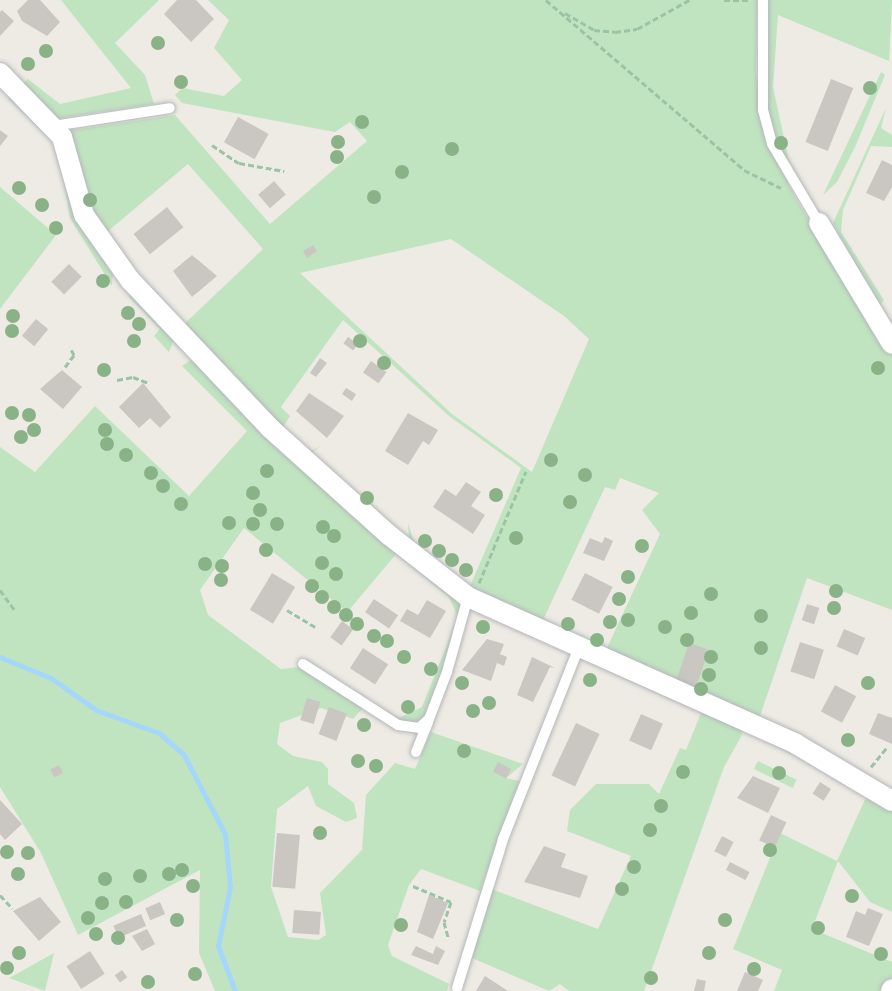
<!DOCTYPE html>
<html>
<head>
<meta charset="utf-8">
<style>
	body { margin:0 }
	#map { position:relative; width:892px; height:991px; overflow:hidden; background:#edebe3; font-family:Poppins,sans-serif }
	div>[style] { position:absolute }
	.green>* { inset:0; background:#c1e4c0; transform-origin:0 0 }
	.stream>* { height:5px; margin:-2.5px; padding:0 2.5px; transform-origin:2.5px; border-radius:2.5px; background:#a5d7fb }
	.building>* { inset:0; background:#cac7c2; transform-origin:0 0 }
	.path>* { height:3px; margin-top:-1.5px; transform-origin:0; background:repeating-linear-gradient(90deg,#9ac4a5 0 6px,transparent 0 9px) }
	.roads { filter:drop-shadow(0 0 2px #b3b6ba) drop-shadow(0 0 2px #b3b6ba) }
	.service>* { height:10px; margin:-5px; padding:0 5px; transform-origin:5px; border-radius:5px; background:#fff }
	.minor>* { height:20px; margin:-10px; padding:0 10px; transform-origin:10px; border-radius:10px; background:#fff }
	.trees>* { width:14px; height:14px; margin:-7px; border-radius:50%; background:#8ab287 }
	span { translate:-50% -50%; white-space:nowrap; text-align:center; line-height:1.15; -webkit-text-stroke:6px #fff; paint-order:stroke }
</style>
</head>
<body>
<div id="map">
	<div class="green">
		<div style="clip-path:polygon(61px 0,159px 0,115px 43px,145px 75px,154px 104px,53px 119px,19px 86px,28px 79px,60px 104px,131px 88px)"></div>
		<div style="clip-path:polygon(evenodd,208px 0,757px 0,756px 74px,766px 140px,797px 201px,892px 353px,892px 610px,807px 578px,758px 722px,566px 634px,561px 627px,606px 650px,660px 534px,642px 510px,659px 493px,620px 478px,615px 490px,605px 487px,544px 618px,547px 623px,479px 597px,409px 544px,408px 523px,414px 542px,470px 586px,521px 468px,449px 416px,343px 320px,281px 407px,290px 416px,282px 429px,307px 453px,321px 446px,307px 456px,179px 329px,263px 249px,188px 164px,101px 237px,67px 131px,175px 115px,270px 224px,367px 141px,350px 122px,335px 132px,182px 103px,175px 95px,182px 88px,224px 96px,242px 80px,214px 48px,229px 20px,208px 0,451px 239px,564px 316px,589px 339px,532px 472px,452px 414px,300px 273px,451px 239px)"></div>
		<div style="clip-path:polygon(768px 0,892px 0,889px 61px,778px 15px,773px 87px,789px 161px,803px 181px,778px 146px,766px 102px)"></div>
		<div style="clip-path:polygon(881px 72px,885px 75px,855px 147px,837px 182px,823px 195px)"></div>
		<div style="clip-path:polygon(13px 94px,55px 136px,113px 271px,112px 286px,70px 218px,58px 146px,8px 99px)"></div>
		<div style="clip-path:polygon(886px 108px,881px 128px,892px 135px,892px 147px,871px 146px,843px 210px,841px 232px,884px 300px,878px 306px,833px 223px)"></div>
		<div style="clip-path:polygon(0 187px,56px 235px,0 309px)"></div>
		<div style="clip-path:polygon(133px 294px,174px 339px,169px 352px,154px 336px,160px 329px,128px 296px)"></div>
		<div style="clip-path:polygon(194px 358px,460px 600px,459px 620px,427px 718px,406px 724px,321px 672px,398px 718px,422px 707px,458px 617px,449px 597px,396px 554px,350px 609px,342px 608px,244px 528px,200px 590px,208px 615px,281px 669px,299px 667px,363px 708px,353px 719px,321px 708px,280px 723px,277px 744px,293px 756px,322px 762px,328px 769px,328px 784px,354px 803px,357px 818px,346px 822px,316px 806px,308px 786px,277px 809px,271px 887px,288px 937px,318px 940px,326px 935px,320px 893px,362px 850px,366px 795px,395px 763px,415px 769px,431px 732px,523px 764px,506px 778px,519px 781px,480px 891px,421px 869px,409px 885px,388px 945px,392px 956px,449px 984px,447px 991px,215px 991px,199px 953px,200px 870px,78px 935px,41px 853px,0 787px,0 447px,35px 472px,95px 406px,189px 496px,247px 431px,182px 366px)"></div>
		<div style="clip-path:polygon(592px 664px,608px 665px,741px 729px,742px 735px,724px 767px,644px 991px,569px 991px,560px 984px,549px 991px,472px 958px,491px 889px,598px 929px,631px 856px,567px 831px,570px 810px,596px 784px,649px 784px,659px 794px,680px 748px,686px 750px,701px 713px)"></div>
		<div style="clip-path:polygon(764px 740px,841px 772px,892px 809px,892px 912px,870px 902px,838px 861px,812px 929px,892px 962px,892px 980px,884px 991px,774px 991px,782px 970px,733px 949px,780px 833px,837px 861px,868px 793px)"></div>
		<div style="left:758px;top:761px;width:43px;height:9px;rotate:26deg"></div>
		<div style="clip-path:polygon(54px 953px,45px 991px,9px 978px)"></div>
	</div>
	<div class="stream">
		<div style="left:0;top:657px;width:55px;rotate:22.4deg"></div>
		<div style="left:51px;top:678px;width:55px;rotate:35.4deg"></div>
		<div style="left:96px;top:710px;width:67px;rotate:20.1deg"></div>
		<div style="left:159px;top:733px;width:33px;rotate:41deg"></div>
		<div style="left:184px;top:755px;width:89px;rotate:62.6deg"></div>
		<div style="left:225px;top:834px;width:53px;rotate:84.6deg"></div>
		<div style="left:230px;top:887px;width:60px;rotate:101.5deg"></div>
		<div style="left:218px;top:946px;width:48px;rotate:69.3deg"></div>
	</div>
	<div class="building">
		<div style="clip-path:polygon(28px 0,40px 0,60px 22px,47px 36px,22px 21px,17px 11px)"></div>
		<div style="clip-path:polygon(177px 0,196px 0,214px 19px,191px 42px,164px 14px)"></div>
		<div style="clip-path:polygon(2px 10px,14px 21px,0 36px,0 12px)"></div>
		<div style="left:831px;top:79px;width:24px;height:68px;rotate:22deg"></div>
		<div style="left:238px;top:117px;width:35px;height:29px;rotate:29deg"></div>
		<div style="clip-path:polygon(0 130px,8px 136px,0 146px)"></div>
		<div style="clip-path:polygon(882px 160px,892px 165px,892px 187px,884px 201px,866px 193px)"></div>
		<div style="left:274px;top:181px;width:18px;height:21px;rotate:49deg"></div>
		<div style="left:167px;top:207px;width:26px;height:43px;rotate:51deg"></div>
		<div style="clip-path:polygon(313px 245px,317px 251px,307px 258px,303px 251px)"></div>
		<div style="clip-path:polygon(192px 255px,217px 276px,192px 297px,173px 271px)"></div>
		<div style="left:69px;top:264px;width:18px;height:25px;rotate:45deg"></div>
		<div style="left:36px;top:319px;width:16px;height:22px;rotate:40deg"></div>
		<div style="left:348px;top:337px;width:12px;height:8px;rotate:35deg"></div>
		<div style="clip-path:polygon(320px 358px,327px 363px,316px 377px,310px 373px)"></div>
		<div style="left:371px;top:361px;width:19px;height:14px;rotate:35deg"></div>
		<div style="clip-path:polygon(62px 370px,82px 387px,63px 409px,40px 389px)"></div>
		<div style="clip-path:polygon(143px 383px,171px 417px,160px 428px,150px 418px,139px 428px,119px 407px)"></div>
		<div style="clip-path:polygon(346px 388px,356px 394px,352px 401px,342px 394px)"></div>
		<div style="clip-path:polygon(309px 393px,344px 416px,327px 438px,296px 411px)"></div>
		<div style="clip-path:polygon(408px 413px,438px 430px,429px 445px,423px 441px,408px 465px,385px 451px)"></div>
		<div style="clip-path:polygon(466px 482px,481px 492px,471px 506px,485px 515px,473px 534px,433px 507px,445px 489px,456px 496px)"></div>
		<div style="clip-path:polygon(605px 537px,613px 541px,604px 561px,583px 553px,590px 538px,602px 543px)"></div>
		<div style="left:272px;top:573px;width:27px;height:43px;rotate:31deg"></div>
		<div style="left:585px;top:573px;width:31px;height:30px;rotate:27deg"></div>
		<div style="left:374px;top:599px;width:29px;height:16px;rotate:34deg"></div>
		<div style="clip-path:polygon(427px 600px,446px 611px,430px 638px,400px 621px,407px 609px,418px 615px)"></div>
		<div style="left:807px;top:604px;width:13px;height:17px;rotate:18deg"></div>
		<div style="left:342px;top:621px;width:14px;height:20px;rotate:36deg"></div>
		<div style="left:844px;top:629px;width:23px;height:19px;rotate:23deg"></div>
		<div style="clip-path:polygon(487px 639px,504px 644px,500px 654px,507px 657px,504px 666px,497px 663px,491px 681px,462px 670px)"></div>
		<div style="left:800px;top:642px;width:25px;height:31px;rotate:18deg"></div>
		<div style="left:689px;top:643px;width:21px;height:44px;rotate:19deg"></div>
		<div style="left:363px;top:648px;width:30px;height:24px;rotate:33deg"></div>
		<div style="clip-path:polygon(532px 657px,555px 668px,550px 667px,533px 702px,517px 695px)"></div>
		<div style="left:835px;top:685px;width:24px;height:30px;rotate:28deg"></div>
		<div style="left:307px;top:698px;width:14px;height:23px;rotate:17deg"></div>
		<div style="left:329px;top:707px;width:19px;height:29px;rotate:21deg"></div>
		<div style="clip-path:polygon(878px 713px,892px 718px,892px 744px,869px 734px)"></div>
		<div style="left:641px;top:714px;width:24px;height:29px;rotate:24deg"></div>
		<div style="left:576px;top:723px;width:26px;height:58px;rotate:25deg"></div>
		<div style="left:498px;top:762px;width:15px;height:11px;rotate:28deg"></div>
		<div style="left:59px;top:765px;width:9px;height:10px;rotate:63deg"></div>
		<div style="clip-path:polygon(753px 776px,780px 788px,768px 813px,737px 798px)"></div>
		<div style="left:820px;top:782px;width:13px;height:14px;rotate:32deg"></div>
		<div style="clip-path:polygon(0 800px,22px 824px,5px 840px,0 834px)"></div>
		<div style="left:771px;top:815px;width:17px;height:28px;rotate:25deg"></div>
		<div style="left:277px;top:833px;width:23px;height:54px;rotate:5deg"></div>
		<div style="left:722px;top:836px;width:13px;height:17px;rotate:27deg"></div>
		<div style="clip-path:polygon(544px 846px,566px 854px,561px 867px,588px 876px,580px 898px,524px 882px)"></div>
		<div style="left:730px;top:862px;width:22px;height:9px;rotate:27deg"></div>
		<div style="clip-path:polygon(429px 895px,448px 903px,433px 939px,417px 932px)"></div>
		<div style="clip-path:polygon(40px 897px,61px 922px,39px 941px,13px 911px)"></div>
		<div style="left:160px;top:902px;width:13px;height:16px;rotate:67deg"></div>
		<div style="clip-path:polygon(868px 908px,883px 914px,869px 946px,846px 937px,856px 911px,865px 915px)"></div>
		<div style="left:294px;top:910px;width:27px;height:23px;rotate:4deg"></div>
		<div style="left:141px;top:914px;width:13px;height:30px;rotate:67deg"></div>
		<div style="clip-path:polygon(147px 929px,155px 944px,142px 951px,132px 936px)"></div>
		<div style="clip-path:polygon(416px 946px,433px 954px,436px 946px,445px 951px,438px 965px,411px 955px)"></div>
		<div style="left:90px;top:951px;width:27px;height:28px;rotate:57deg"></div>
		<div style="left:122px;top:970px;width:9px;height:9px;rotate:54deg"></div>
		<div style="clip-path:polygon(745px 972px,763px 980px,758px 991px,737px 991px)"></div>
		<div style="clip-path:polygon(485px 976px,508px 991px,476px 991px)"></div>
		<div style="clip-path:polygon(697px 979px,706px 981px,704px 991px,694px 991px)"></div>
	</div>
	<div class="path">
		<div style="left:546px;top:0;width:261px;rotate:40.6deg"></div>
		<div style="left:744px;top:170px;width:41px;rotate:25.9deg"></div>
		<div style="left:724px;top:0;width:25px"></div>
		<div style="left:565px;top:13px;width:34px;rotate:30deg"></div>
		<div style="left:594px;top:30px;width:21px;rotate:5deg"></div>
		<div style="left:615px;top:32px;width:22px;rotate:-8deg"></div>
		<div style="left:637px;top:29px;width:60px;rotate:-29.1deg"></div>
		<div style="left:212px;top:145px;width:32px;rotate:34deg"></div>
		<div style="left:239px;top:163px;width:46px;rotate:10.1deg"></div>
		<div style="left:65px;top:367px;width:15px;rotate:-53deg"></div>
		<div style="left:74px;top:355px;width:9px;rotate:-117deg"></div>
		<div style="left:117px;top:380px;width:16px;rotate:-11deg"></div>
		<div style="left:133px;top:377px;width:17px;rotate:21deg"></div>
		<div style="left:479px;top:583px;width:121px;rotate:-67.2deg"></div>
		<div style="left:0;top:590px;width:24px;rotate:54deg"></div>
		<div style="left:287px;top:610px;width:33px;rotate:31deg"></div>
		<div style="left:871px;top:767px;width:26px;rotate:-51deg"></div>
		<div style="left:413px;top:886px;width:41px;rotate:22.8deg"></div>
		<div style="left:451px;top:902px;width:21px;rotate:109deg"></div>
		<div style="left:444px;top:922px;width:16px;rotate:75deg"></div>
		<div style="left:0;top:895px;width:18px;rotate:47deg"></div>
	</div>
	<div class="roads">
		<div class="service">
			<div style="left:763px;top:0;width:110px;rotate:90deg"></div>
			<div style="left:763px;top:110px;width:35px;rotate:75deg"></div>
			<div style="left:772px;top:144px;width:92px;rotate:59.3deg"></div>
			<div style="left:53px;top:126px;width:118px;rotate:-8.7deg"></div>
			<div style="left:303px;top:664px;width:113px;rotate:32.7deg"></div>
			<div style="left:398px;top:725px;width:21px;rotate:8deg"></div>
			<div style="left:419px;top:728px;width:13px;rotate:-42deg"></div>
			<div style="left:429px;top:719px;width:50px;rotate:-69deg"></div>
			<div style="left:447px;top:672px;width:78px;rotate:-74.4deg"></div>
			<div style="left:416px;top:752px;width:32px;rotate:-68deg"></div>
			<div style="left:457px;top:988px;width:156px;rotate:-72.8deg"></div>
			<div style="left:503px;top:839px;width:206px;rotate:-68.4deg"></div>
		</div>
		<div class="minor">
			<div style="left:0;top:73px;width:89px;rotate:45.9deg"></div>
			<div style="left:62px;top:137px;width:81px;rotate:74.2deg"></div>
			<div style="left:84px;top:215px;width:80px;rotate:54.7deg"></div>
			<div style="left:130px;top:280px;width:204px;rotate:46.6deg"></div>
			<div style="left:270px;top:428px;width:160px;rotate:42deg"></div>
			<div style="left:389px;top:535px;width:100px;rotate:38.1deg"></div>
			<div style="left:468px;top:597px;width:359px;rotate:24.1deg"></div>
			<div style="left:796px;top:744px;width:112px;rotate:30.7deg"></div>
			<div style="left:819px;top:223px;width:141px;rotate:58.9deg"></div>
			<div style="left:891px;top:991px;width:2px;rotate:-63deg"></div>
		</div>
	</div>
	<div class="trees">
		<div style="left:158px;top:43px"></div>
		<div style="left:46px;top:51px"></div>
		<div style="left:28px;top:64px"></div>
		<div style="left:181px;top:82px"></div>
		<div style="left:870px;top:88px"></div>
		<div style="left:362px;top:122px"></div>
		<div style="left:338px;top:142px"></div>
		<div style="left:781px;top:143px"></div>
		<div style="left:452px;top:149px"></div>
		<div style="left:337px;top:157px"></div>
		<div style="left:402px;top:172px"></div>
		<div style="left:19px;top:188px"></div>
		<div style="left:374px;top:197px"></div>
		<div style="left:90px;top:200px"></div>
		<div style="left:42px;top:205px"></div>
		<div style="left:56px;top:228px"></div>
		<div style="left:103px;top:281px"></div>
		<div style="left:128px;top:313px"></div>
		<div style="left:13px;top:316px"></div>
		<div style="left:139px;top:324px"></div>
		<div style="left:12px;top:331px"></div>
		<div style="left:134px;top:341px"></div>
		<div style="left:360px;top:341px"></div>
		<div style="left:384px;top:363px"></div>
		<div style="left:878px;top:368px"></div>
		<div style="left:104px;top:370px"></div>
		<div style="left:12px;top:413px"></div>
		<div style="left:29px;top:415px"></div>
		<div style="left:34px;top:430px"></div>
		<div style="left:105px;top:430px"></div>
		<div style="left:21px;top:437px"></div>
		<div style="left:107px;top:444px"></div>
		<div style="left:126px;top:455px"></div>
		<div style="left:551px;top:460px"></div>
		<div style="left:267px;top:471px"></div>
		<div style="left:151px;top:473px"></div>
		<div style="left:585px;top:475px"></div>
		<div style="left:163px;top:486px"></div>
		<div style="left:253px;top:493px"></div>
		<div style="left:496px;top:495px"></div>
		<div style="left:367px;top:498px"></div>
		<div style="left:570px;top:502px"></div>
		<div style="left:181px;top:504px"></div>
		<div style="left:260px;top:510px"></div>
		<div style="left:229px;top:523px"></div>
		<div style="left:253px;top:524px"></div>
		<div style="left:277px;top:524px"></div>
		<div style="left:323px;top:527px"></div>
		<div style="left:334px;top:536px"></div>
		<div style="left:516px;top:538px"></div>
		<div style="left:425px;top:541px"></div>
		<div style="left:642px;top:546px"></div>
		<div style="left:266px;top:550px"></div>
		<div style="left:439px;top:551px"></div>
		<div style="left:452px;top:560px"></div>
		<div style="left:322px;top:563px"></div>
		<div style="left:205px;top:564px"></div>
		<div style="left:222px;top:566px"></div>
		<div style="left:466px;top:570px"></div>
		<div style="left:336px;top:574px"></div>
		<div style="left:628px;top:577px"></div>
		<div style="left:221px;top:580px"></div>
		<div style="left:312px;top:586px"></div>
		<div style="left:836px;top:591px"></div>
		<div style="left:711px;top:594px"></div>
		<div style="left:322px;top:597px"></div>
		<div style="left:619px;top:599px"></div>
		<div style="left:334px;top:607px"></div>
		<div style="left:834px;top:608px"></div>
		<div style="left:691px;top:613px"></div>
		<div style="left:346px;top:615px"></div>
		<div style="left:761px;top:616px"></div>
		<div style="left:628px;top:620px"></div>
		<div style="left:610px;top:622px"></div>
		<div style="left:357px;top:624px"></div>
		<div style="left:568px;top:624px"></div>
		<div style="left:483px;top:627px"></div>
		<div style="left:665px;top:627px"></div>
		<div style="left:374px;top:636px"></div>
		<div style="left:597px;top:640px"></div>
		<div style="left:687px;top:640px"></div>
		<div style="left:387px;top:641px"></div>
		<div style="left:761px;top:648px"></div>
		<div style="left:404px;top:657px"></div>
		<div style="left:711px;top:657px"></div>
		<div style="left:431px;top:669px"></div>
		<div style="left:709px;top:675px"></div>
		<div style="left:590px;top:680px"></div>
		<div style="left:462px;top:683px"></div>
		<div style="left:868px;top:683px"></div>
		<div style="left:701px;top:689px"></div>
		<div style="left:489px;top:703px"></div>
		<div style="left:408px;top:707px"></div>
		<div style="left:473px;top:711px"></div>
		<div style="left:364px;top:725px"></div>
		<div style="left:848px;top:740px"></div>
		<div style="left:464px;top:751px"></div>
		<div style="left:358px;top:761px"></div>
		<div style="left:376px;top:766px"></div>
		<div style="left:683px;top:772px"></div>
		<div style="left:779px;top:773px"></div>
		<div style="left:661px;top:806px"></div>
		<div style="left:650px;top:830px"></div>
		<div style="left:320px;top:833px"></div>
		<div style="left:770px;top:850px"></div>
		<div style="left:7px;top:852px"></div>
		<div style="left:28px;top:853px"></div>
		<div style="left:634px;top:867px"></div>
		<div style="left:182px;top:870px"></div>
		<div style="left:18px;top:874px"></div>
		<div style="left:169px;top:874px"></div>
		<div style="left:140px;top:876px"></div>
		<div style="left:105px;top:879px"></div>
		<div style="left:193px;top:886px"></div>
		<div style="left:622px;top:889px"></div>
		<div style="left:852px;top:896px"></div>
		<div style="left:126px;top:902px"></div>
		<div style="left:102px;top:903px"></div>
		<div style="left:88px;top:918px"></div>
		<div style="left:177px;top:920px"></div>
		<div style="left:725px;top:920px"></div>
		<div style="left:401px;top:925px"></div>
		<div style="left:818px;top:928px"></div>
		<div style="left:96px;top:934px"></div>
		<div style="left:118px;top:938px"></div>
		<div style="left:19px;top:953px"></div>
		<div style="left:709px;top:953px"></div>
		<div style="left:881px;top:954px"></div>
		<div style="left:7px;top:968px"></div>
		<div style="left:754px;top:969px"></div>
		<div style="left:195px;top:974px"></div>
		<div style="left:651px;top:978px"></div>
		<div style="left:148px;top:982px"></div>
	</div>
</div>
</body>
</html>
